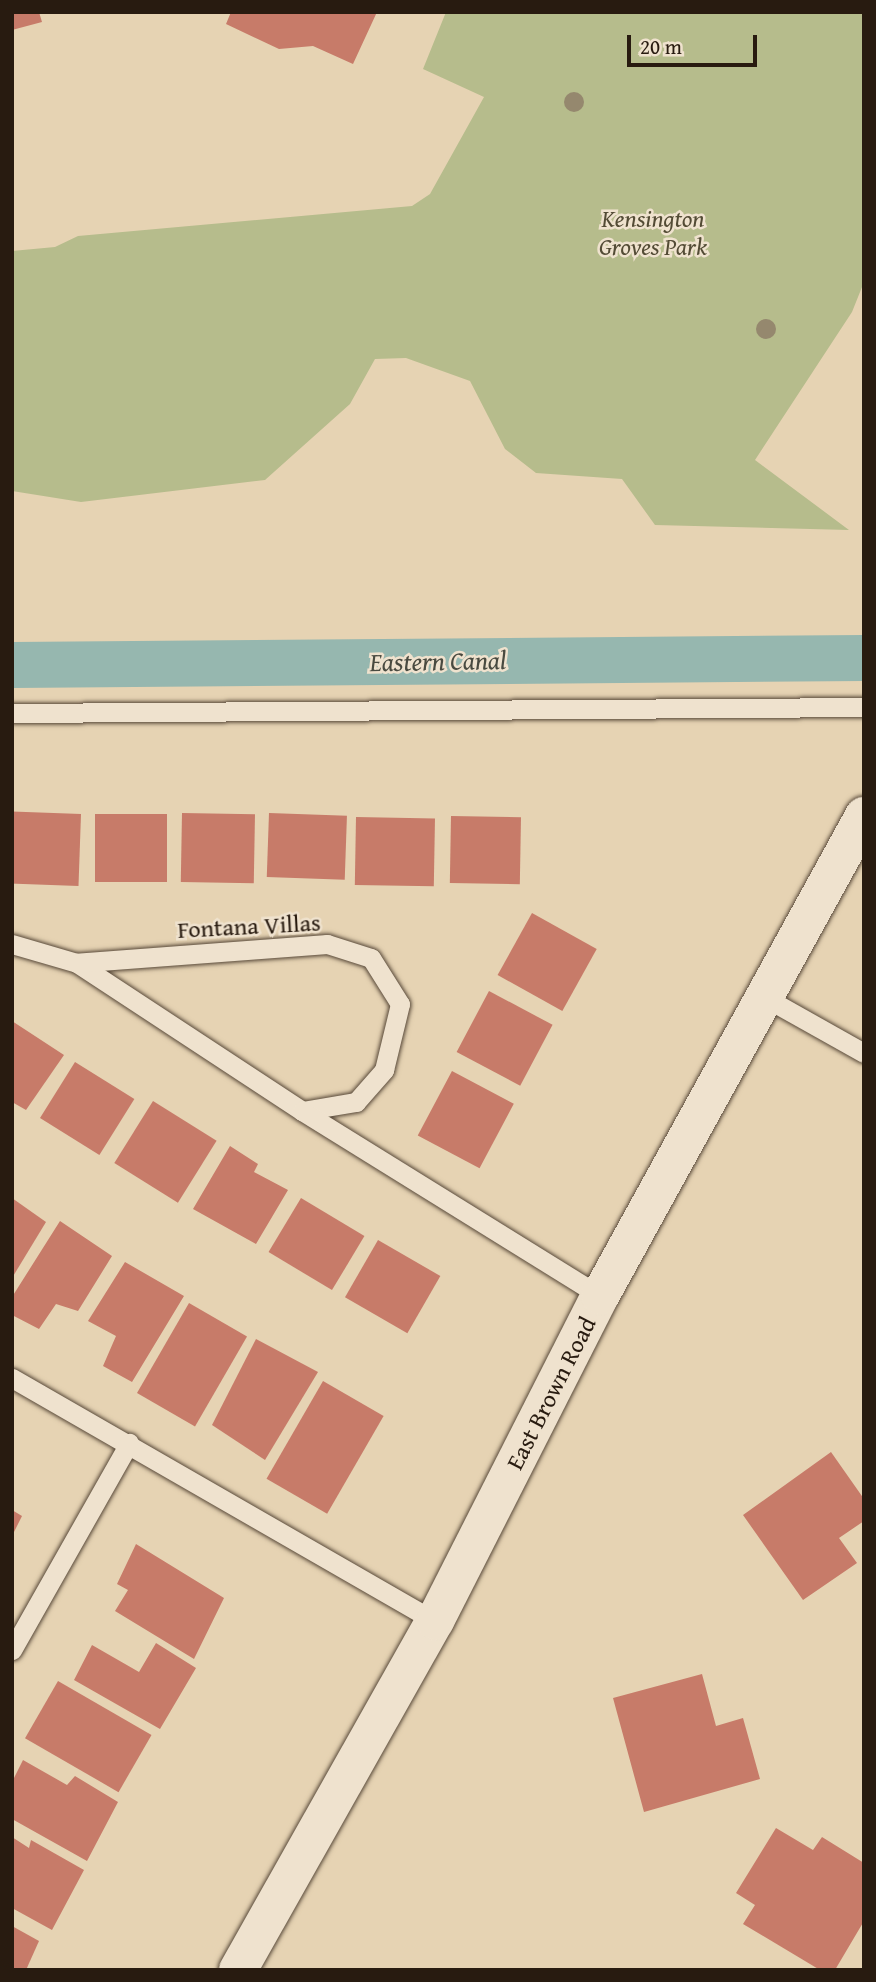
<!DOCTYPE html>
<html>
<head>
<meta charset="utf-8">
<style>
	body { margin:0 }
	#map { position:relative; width:876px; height:1982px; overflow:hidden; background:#e6d3b3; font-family:"Gentium Book Plus",serif }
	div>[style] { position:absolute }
	.green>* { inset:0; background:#b6bc8c }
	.canal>* { height:46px; margin:-23px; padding:0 23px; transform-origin:23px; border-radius:23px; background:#96b7af }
	.building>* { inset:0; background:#c77b69; transform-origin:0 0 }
	.roads { filter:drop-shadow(0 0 2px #584939) drop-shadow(0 0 2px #584939) }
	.lane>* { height:19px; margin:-9.5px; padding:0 9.5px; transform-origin:9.5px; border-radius:9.5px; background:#efe2ce }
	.secondary>* { height:38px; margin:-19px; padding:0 19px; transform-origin:19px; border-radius:19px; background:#efe2ce }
	.trees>* { width:20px; height:20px; margin:-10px; border-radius:50%; background:#95886e }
	span { translate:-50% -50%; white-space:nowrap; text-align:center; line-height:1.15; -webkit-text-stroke:5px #efe2ce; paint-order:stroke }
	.park-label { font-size:24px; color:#534b35; font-style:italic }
	.street-label { font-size:24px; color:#281b10 }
	.water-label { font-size:26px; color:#494a40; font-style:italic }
	.frame { position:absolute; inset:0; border:14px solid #281b10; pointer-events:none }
	.scale { position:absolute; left:627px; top:35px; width:130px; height:32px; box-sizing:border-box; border:4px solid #281b10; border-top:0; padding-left:9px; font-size:21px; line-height:24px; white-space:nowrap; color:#281b10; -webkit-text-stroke:5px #efe2ce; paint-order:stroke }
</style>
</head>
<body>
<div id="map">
	<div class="green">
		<div style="clip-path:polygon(446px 12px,864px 12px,864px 282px,852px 312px,755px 460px,849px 530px,655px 525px,622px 479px,536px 473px,505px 449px,470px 381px,406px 358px,375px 359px,350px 404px,265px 480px,81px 502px,12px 491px,12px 251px,55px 247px,78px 236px,412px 206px,430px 194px,484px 97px,423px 69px)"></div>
	</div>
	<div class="canal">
		<div style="left:12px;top:665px;width:852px;rotate:-0.47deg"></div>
	</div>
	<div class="building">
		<div style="clip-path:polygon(12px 12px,39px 12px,42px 22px,12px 30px)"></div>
		<div style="clip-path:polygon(231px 12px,377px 12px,353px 64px,313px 46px,279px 49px,226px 24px)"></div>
		<div style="left:182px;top:813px;width:73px;height:69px;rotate:1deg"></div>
		<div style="left:269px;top:813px;width:78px;height:64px;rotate:2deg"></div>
		<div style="left:81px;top:814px;width:72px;height:69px;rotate:92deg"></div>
		<div style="left:95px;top:814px;width:72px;height:68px"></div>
		<div style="left:451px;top:816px;width:70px;height:67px;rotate:1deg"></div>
		<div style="left:356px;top:817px;width:79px;height:68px;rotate:1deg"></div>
		<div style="left:532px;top:913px;width:74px;height:71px;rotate:29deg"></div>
		<div style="left:489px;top:991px;width:72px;height:69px;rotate:28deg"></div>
		<div style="clip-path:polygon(12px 1021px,64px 1055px,26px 1110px,12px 1102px)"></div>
		<div style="left:75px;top:1062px;width:70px;height:66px;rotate:32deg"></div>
		<div style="left:452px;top:1071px;width:70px;height:73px;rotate:28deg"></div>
		<div style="left:153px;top:1101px;width:75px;height:73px;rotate:32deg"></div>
		<div style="clip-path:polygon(230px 1146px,258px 1164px,254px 1172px,288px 1190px,256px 1244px,193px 1209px)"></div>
		<div style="clip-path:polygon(12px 1198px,46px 1222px,12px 1278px)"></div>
		<div style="left:301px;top:1198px;width:74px;height:63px;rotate:31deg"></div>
		<div style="clip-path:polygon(60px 1221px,112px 1256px,78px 1311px,56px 1304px,39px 1329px,12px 1315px,12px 1297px)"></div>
		<div style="left:378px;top:1240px;width:72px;height:66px;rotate:30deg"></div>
		<div style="clip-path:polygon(125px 1262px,184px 1296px,132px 1382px,103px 1366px,116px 1336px,88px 1321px)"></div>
		<div style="left:189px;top:1303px;width:67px;height:104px;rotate:30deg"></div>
		<div style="clip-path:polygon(256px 1339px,318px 1372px,265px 1460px,212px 1425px)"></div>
		<div style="left:323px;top:1381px;width:70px;height:113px;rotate:30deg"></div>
		<div style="clip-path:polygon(831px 1452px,864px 1499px,864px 1521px,839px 1538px,857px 1563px,803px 1600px,743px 1515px)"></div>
		<div style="clip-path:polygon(12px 1510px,22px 1516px,12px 1536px)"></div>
		<div style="clip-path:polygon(136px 1544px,224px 1598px,194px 1659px,115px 1611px,128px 1590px,117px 1584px)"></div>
		<div style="clip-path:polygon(156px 1643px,196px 1668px,160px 1729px,74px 1680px,92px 1645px,139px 1672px)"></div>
		<div style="clip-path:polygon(702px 1674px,716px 1726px,743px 1718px,760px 1779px,644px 1812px,613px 1698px)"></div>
		<div style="left:58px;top:1681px;width:108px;height:66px;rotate:30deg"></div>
		<div style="clip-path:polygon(23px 1760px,67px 1785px,75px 1776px,118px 1802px,87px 1861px,12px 1819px,12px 1782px)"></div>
		<div style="clip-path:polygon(776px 1828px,813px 1850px,822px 1837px,864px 1863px,864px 1921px,835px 1970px,820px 1970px,743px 1924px,755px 1905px,736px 1893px)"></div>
		<div style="clip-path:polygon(12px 1837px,29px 1848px,31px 1840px,84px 1870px,52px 1930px,12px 1908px)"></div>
		<div style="clip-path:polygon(12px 1926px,39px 1941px,26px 1970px,12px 1970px)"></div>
	</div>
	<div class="roads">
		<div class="lane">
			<div style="left:12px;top:713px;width:852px;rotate:-0.4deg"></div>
			<div style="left:12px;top:944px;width:68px;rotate:16.3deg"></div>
			<div style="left:77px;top:963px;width:269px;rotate:33.3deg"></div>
			<div style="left:302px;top:1111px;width:55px;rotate:-9.5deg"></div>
			<div style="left:356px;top:1102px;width:43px;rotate:-48.8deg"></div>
			<div style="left:384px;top:1070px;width:68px;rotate:-76.4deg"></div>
			<div style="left:400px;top:1004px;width:54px;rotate:-122.2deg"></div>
			<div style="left:371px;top:958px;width:46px;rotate:-162.3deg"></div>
			<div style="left:327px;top:944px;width:251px;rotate:175.7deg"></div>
			<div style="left:766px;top:998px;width:112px;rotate:29.3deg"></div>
			<div style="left:302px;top:1111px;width:351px;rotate:31.8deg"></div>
			<div style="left:12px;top:1378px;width:488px;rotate:29.9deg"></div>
			<div style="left:12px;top:1650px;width:238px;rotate:-60.5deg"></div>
		</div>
		<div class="secondary">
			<div style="left:238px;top:1970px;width:401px;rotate:-60.6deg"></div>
			<div style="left:435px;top:1621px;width:364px;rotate:-63.1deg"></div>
			<div style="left:600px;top:1296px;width:548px;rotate:-61.19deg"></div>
		</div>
	</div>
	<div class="trees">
		<div style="left:574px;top:102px"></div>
		<div style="left:766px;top:329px"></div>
	</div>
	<div class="park-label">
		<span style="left:653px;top:233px">Kensington<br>Groves Park</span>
	</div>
	<div class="street-label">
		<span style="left:249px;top:926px;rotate:-3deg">Fontana Villas</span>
		<span style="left:551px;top:1393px;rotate:-63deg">East Brown Road</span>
	</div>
	<div class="water-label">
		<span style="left:438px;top:661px;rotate:-1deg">Eastern Canal</span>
	</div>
	<div class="frame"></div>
	<div class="scale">20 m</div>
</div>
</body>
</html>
